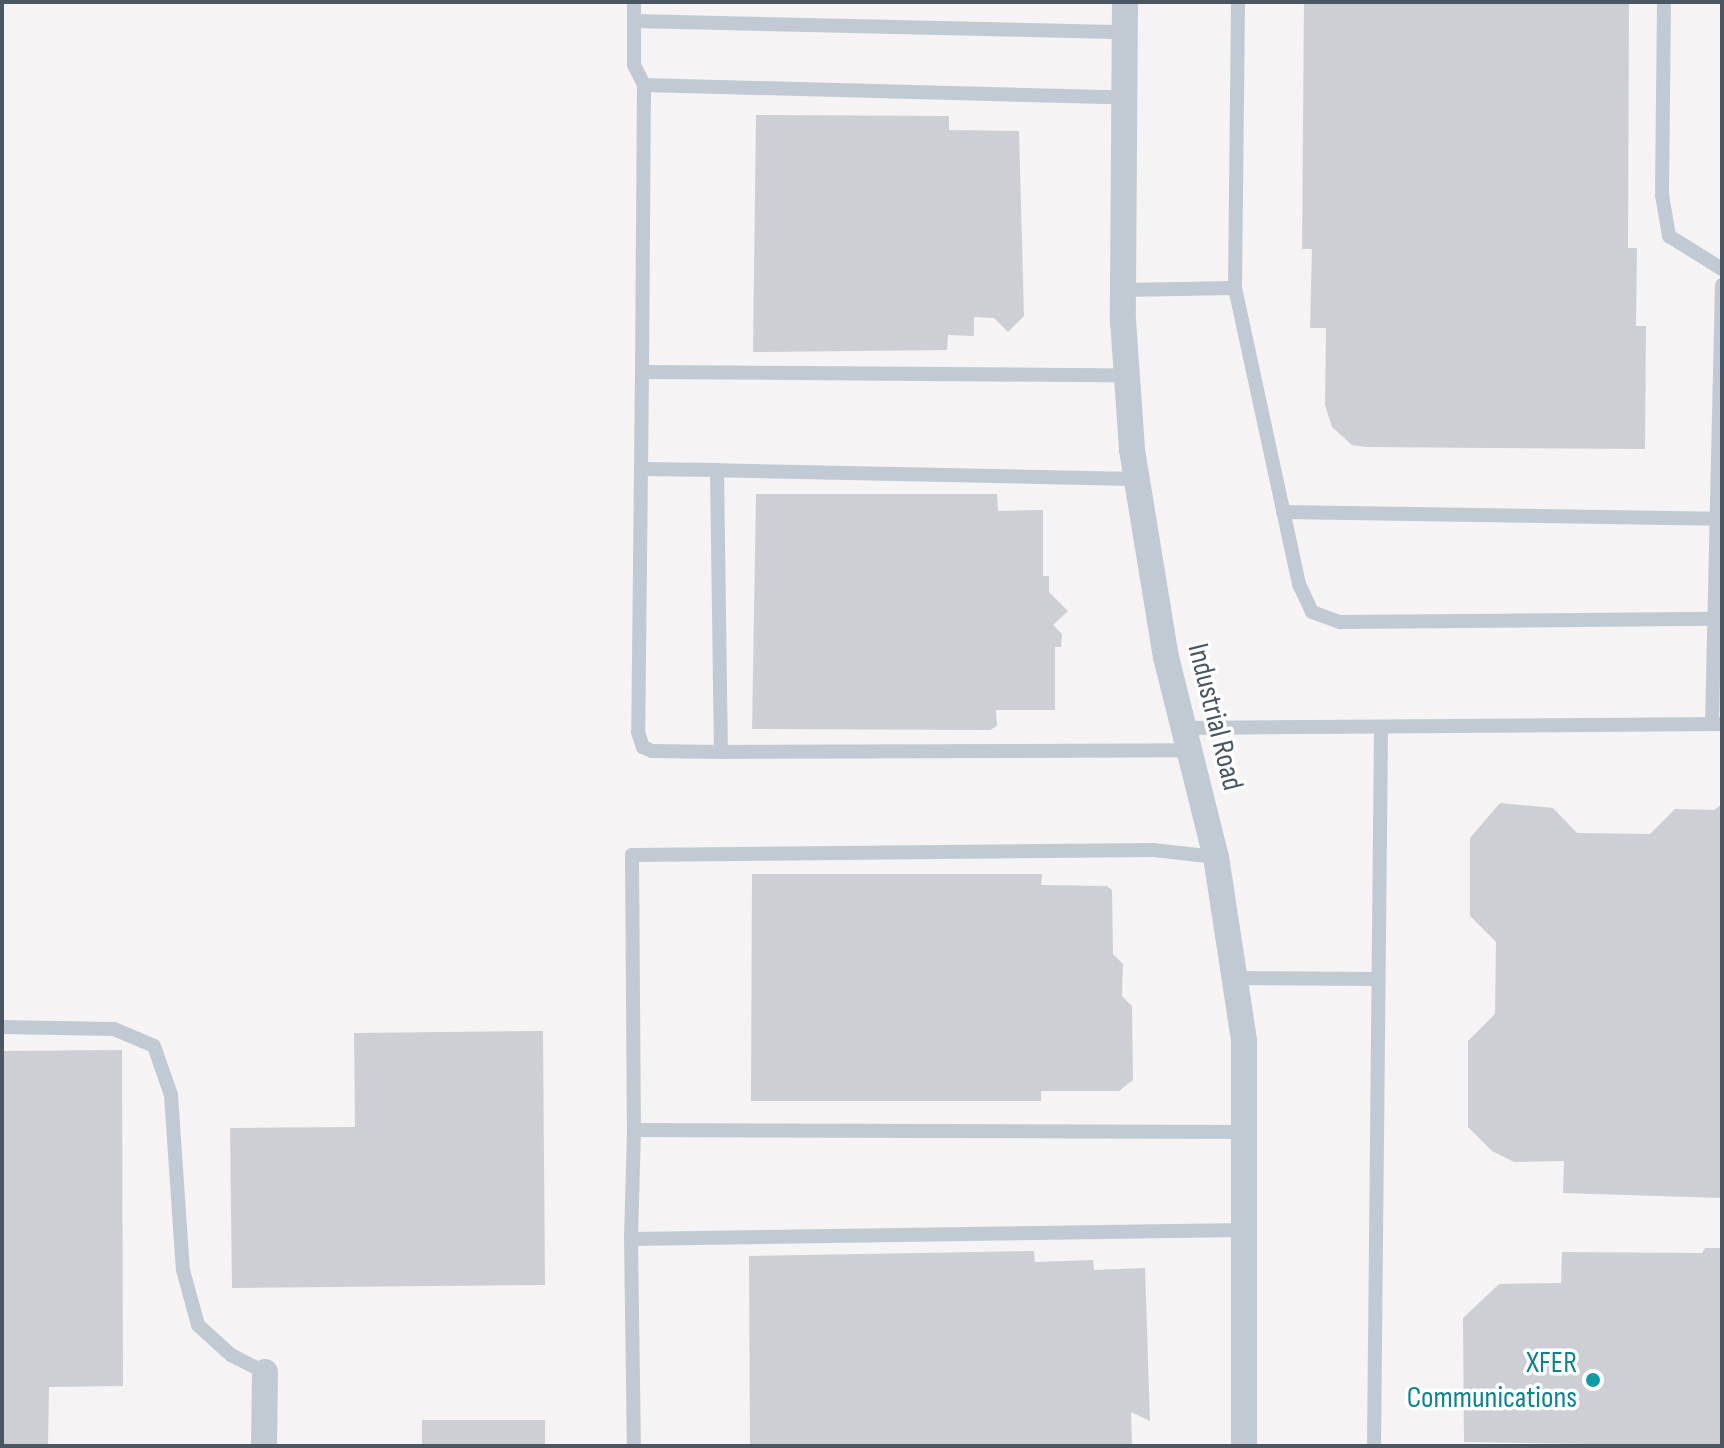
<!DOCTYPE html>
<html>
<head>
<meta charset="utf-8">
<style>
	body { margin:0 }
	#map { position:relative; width:1724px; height:1448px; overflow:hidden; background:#f5f3f3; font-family:"Sofia Sans Condensed",sans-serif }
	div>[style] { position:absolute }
	.building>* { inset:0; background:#cdcfd5; transform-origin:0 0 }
	.service>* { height:14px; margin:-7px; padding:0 7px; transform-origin:7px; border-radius:7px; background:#c1cad2 }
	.minor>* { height:26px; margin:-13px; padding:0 13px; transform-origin:13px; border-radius:13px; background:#c1cad2 }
	.dots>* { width:22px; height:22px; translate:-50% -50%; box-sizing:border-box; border:4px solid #fff; border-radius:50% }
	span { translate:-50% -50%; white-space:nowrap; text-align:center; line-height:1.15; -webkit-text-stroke:7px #fff; paint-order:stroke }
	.street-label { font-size:30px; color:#4a5661 }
	.culture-label { font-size:30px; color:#0d838f }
	.right { translate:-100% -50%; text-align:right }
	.frame { position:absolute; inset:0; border:4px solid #4a5661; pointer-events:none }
</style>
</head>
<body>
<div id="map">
	<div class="building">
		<div style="clip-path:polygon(1304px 2px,1629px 2px,1628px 248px,1637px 248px,1636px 326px,1646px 326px,1645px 449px,1366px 447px,1352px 445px,1332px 427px,1325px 405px,1326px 328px,1310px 328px,1312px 249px,1302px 249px)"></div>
		<div style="clip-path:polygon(756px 115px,949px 116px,949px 130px,1019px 131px,1024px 316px,1008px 332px,994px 318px,974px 317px,974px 336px,948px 335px,947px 350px,753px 352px)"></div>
		<div style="clip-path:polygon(756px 494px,997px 494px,998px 511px,1043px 510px,1043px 576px,1049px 576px,1049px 592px,1068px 611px,1053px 625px,1062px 634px,1061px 647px,1055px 647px,1055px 710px,996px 710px,997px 726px,990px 730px,752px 729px)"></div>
		<div style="clip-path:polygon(1500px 803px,1553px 808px,1577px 833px,1650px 834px,1675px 809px,1714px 810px,1722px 804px,1722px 1198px,1563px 1193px,1564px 1161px,1514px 1162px,1492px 1151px,1468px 1127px,1468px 1041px,1495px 1014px,1496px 942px,1470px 916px,1470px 838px)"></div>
		<div style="clip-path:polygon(752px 874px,1042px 874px,1041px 885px,1107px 886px,1112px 890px,1113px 954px,1123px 964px,1122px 996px,1132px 1006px,1133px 1080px,1119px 1091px,1041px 1091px,1041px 1101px,751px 1101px)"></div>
		<div style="clip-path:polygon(543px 1031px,545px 1285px,232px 1288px,230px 1128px,355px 1127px,354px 1033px)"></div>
		<div style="clip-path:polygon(122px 1050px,123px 1386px,49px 1387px,48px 1446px,2px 1446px,2px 1051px)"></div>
		<div style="clip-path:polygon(1705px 1248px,1722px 1248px,1722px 1446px,1464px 1442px,1463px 1318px,1499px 1284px,1561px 1283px,1562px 1252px,1702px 1253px)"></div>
		<div style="clip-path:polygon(1034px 1251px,1035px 1262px,1093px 1260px,1094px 1270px,1145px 1268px,1150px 1421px,1131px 1412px,1132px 1446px,750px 1446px,749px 1256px)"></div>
		<div style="left:422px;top:1420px;width:123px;height:26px"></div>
	</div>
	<div class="service">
		<div style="left:634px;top:2px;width:63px;rotate:90deg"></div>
		<div style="left:634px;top:65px;width:22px;rotate:63deg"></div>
		<div style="left:644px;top:85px;width:481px;rotate:1.5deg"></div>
		<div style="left:1238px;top:2px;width:286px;rotate:90.6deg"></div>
		<div style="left:1235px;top:288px;width:303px;rotate:77.8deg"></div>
		<div style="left:1299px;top:584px;width:31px;rotate:65deg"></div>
		<div style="left:1312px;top:612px;width:30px;rotate:20deg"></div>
		<div style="left:1340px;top:622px;width:374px;rotate:-0.5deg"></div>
		<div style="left:1664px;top:2px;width:193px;rotate:90.6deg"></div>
		<div style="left:1662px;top:195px;width:42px;rotate:80.3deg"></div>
		<div style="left:1669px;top:236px;width:62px;rotate:31.9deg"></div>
		<div style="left:634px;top:21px;width:491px;rotate:1.3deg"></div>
		<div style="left:644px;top:85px;width:287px;rotate:90.4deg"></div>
		<div style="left:642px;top:372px;width:485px;rotate:0.4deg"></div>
		<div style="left:1123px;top:290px;width:112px;rotate:-1deg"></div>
		<div style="left:642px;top:372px;width:360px;rotate:90.6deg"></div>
		<div style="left:638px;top:732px;width:16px;rotate:72deg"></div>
		<div style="left:643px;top:747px;width:10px;rotate:24deg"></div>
		<div style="left:652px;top:751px;width:69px;rotate:0.8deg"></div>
		<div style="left:641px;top:469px;width:76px;rotate:0.8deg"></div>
		<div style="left:1135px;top:479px;width:418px;rotate:-178.8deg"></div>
		<div style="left:717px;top:470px;width:282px;rotate:89.2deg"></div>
		<div style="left:721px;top:752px;width:470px;rotate:-0.2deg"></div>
		<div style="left:1283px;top:512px;width:433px;rotate:0.9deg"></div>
		<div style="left:1712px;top:724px;width:439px;rotate:-88.7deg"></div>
		<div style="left:1185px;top:728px;width:537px;rotate:-0.43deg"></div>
		<div style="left:1216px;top:857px;width:62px;rotate:-173.6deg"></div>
		<div style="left:1154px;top:850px;width:522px;rotate:179.45deg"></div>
		<div style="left:632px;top:855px;width:275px;rotate:89.6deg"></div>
		<div style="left:634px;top:1130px;width:610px;rotate:0.19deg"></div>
		<div style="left:1238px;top:978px;width:140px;rotate:0.4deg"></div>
		<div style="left:2px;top:1027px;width:112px;rotate:1deg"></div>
		<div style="left:114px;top:1029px;width:43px;rotate:23deg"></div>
		<div style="left:154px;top:1046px;width:52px;rotate:70.9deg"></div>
		<div style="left:171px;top:1095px;width:175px;rotate:86.1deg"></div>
		<div style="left:183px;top:1270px;width:57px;rotate:74.7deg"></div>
		<div style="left:198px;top:1325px;width:45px;rotate:42.3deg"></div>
		<div style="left:231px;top:1355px;width:38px;rotate:27deg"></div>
		<div style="left:634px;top:1130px;width:109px;rotate:91.6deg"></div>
		<div style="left:631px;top:1239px;width:613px;rotate:-0.84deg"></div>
		<div style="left:631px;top:1239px;width:207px;rotate:89.2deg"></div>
		<div style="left:1374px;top:1446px;width:719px;rotate:-89.44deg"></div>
	</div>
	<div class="minor">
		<div style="left:1125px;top:2px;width:318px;rotate:90.4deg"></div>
		<div style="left:1123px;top:320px;width:130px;rotate:86deg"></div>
		<div style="left:1132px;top:450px;width:210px;rotate:80.7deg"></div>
		<div style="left:1166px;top:657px;width:206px;rotate:76deg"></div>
		<div style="left:1216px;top:857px;width:186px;rotate:81.3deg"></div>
		<div style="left:1244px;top:1041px;width:405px;rotate:90deg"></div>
		<div style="left:264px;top:1446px;width:74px;rotate:-89.2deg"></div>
	</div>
	<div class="dots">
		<div style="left:1593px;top:1380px;background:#0f9aa8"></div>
	</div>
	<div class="street-label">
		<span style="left:1215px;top:717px;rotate:76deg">Industrial Road</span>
	</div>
	<div class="culture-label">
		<span class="right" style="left:1577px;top:1380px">XFER<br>Communications</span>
	</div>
	<div class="frame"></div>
</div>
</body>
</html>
